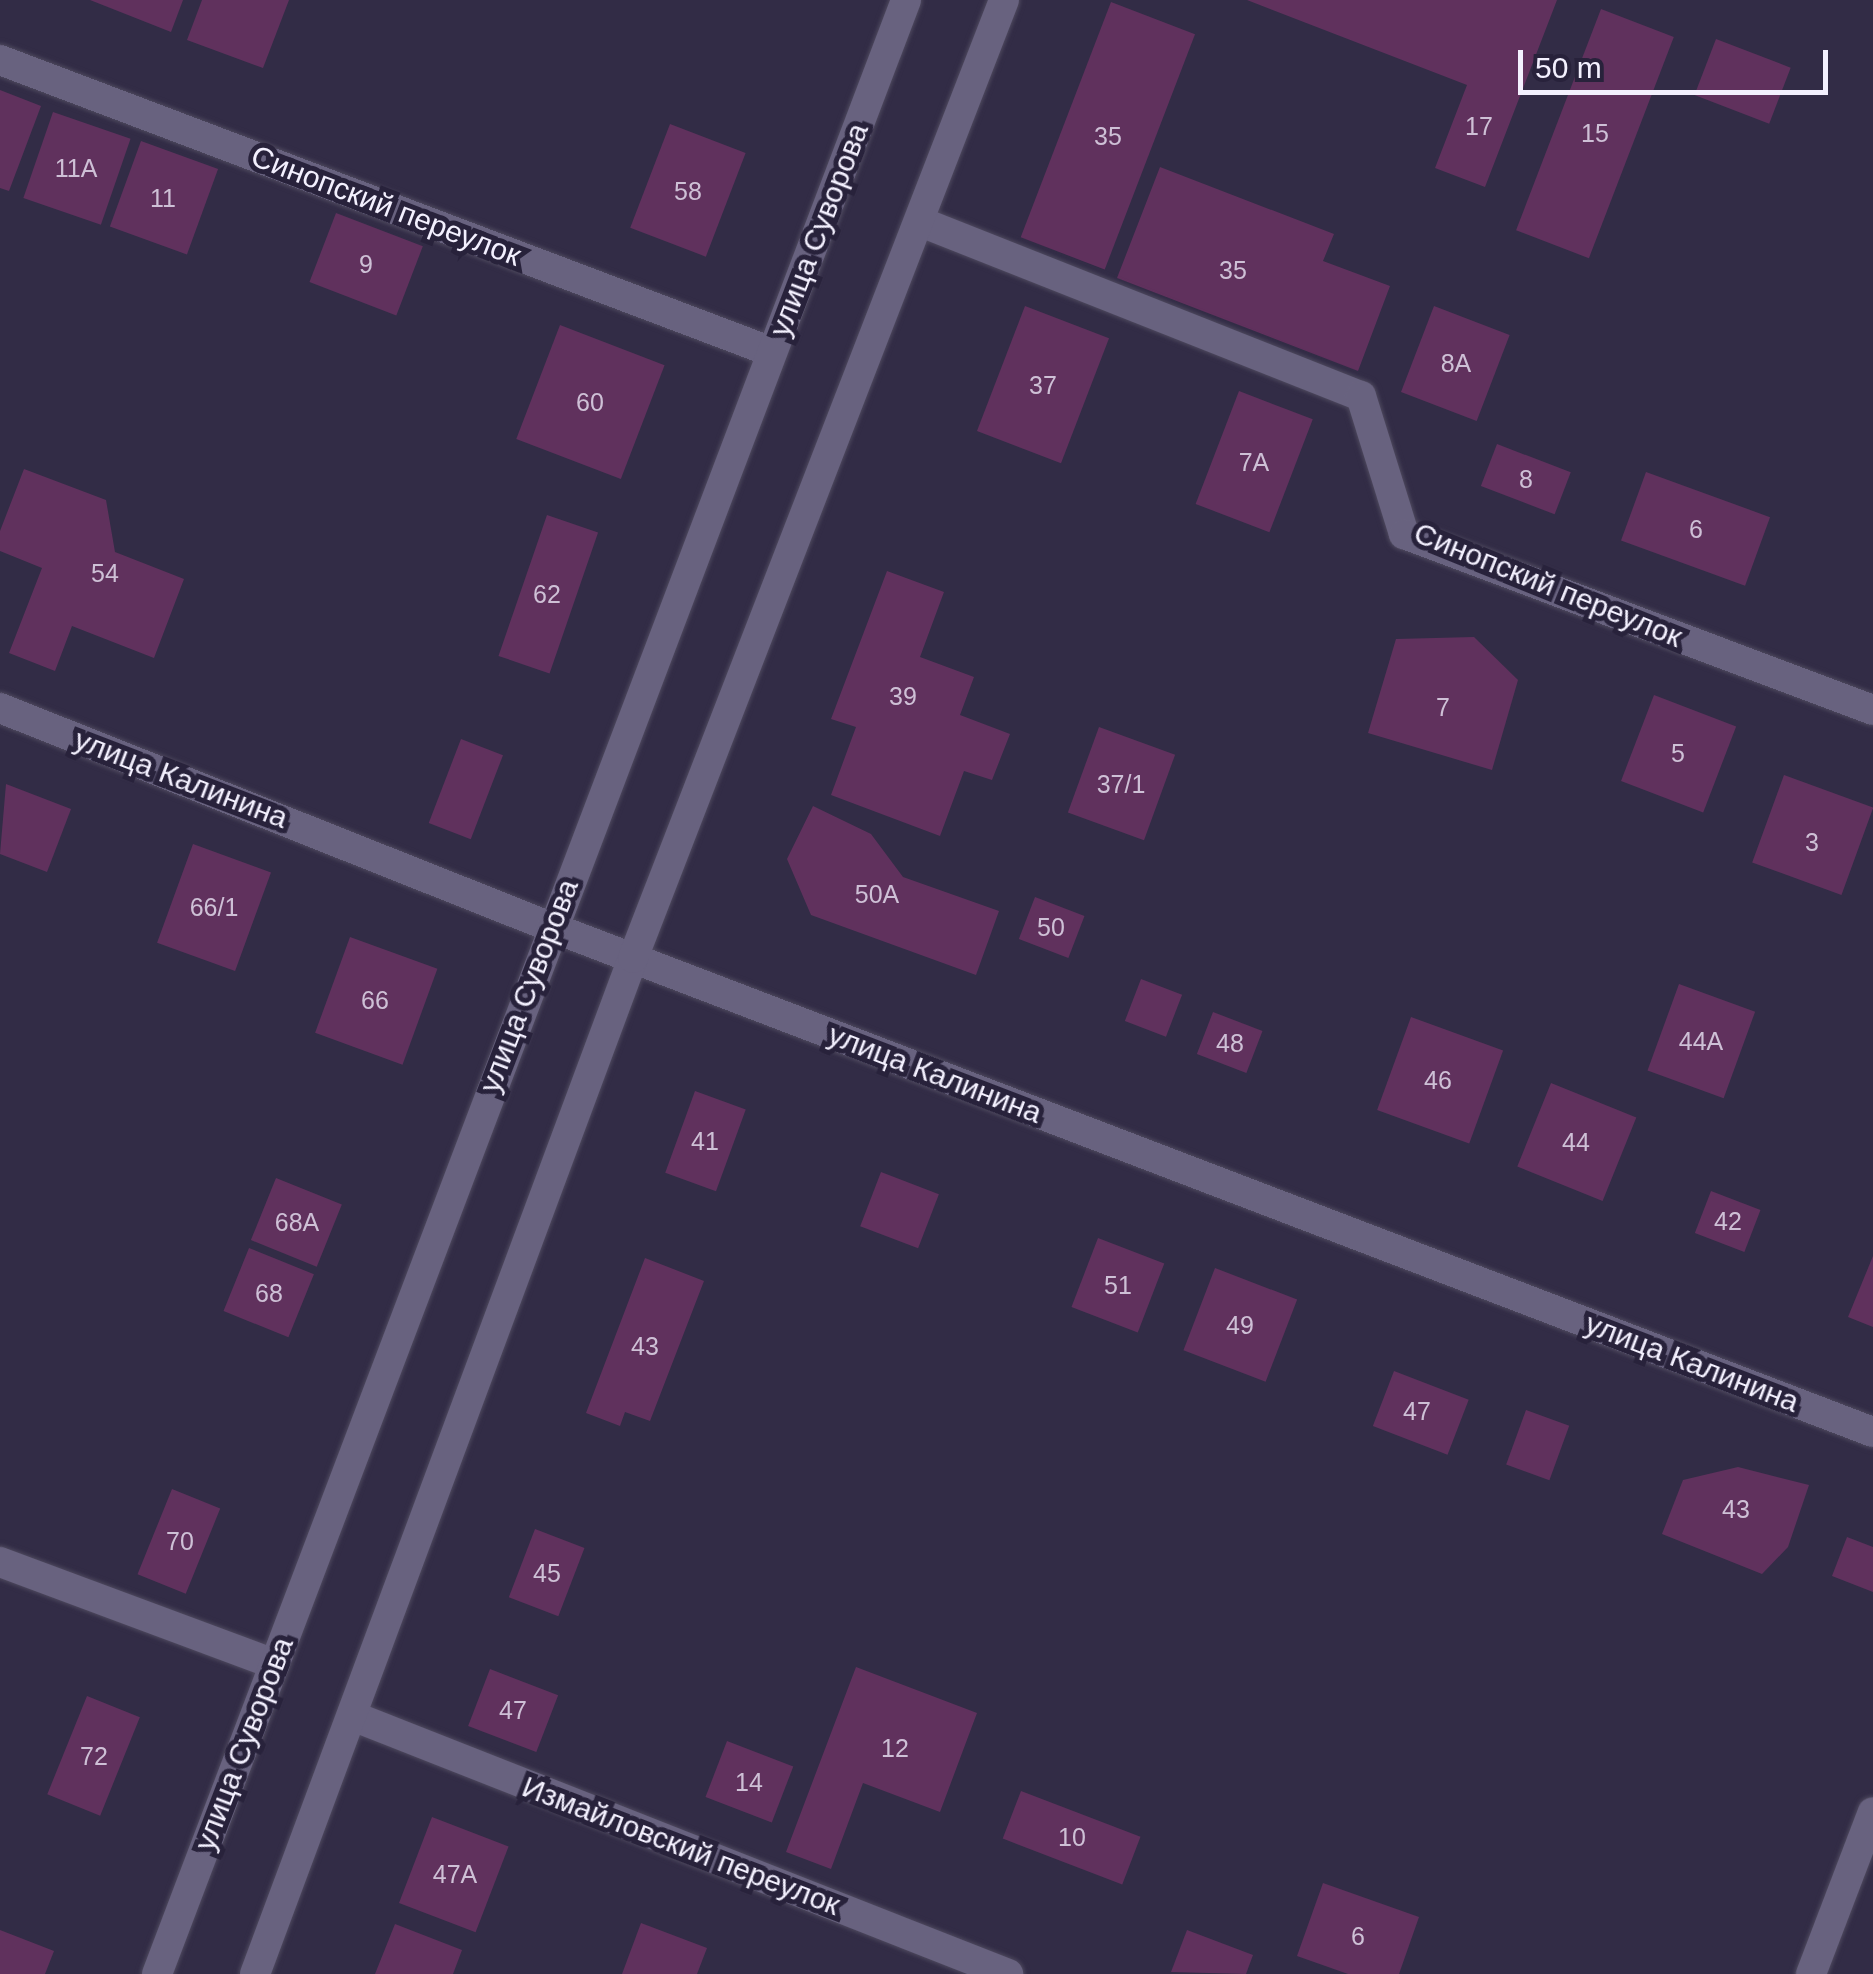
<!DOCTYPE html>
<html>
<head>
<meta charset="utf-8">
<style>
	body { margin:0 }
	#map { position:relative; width:1873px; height:1974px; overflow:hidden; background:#322c46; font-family:Helvetica,sans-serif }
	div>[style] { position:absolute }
	.building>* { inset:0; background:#60315d; transform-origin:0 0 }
	.roads { filter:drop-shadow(0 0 2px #4e495e) drop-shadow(0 0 2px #4e495e) }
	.street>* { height:30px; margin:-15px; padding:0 15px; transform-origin:15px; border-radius:15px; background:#68627f }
	.secondary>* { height:30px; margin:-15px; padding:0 15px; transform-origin:15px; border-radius:15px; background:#68627f }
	span { translate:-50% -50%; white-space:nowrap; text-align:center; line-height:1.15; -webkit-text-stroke:10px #28223b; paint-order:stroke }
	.number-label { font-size:25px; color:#cec0d6 }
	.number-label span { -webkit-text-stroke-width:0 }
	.street-label { font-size:30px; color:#f3f0fe }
	.scale { position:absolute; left:1518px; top:50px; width:310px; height:45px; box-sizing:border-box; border:5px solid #f3f0fe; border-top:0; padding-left:12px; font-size:30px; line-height:35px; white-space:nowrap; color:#f3f0fe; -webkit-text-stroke:8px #28223b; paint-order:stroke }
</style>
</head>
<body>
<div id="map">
	<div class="building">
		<div style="clip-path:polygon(90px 0,183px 0,171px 32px)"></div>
		<div style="clip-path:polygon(202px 0,289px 0,263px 68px,187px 40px)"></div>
		<div style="clip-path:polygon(1247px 0,1557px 0,1485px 187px,1435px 168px,1467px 85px)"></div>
		<div style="left:1111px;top:2px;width:90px;height:252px;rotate:21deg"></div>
		<div style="left:1601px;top:9px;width:78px;height:237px;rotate:21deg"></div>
		<div style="left:1716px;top:39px;width:80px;height:60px;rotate:21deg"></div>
		<div style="clip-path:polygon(0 90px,41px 106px,9px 191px,0 188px)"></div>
		<div style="left:53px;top:112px;width:82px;height:91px;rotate:19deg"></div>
		<div style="left:670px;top:124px;width:81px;height:111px;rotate:21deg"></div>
		<div style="left:141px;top:141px;width:82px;height:91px;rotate:20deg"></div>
		<div style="clip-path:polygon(1160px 167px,1334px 234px,1323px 261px,1390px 286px,1358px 371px,1117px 278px)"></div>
		<div style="left:336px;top:213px;width:93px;height:74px;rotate:21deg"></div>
		<div style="left:1025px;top:306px;width:90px;height:134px;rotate:21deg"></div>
		<div style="left:1434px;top:306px;width:81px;height:92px;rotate:21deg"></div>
		<div style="left:560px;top:325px;width:112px;height:122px;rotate:21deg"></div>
		<div style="left:1239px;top:391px;width:79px;height:121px;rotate:21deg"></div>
		<div style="left:1497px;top:444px;width:79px;height:45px;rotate:21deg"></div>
		<div style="clip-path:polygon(24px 469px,106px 500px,115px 552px,184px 579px,154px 658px,72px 626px,55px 671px,9px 653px,42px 568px,0 551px,0 531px)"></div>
		<div style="left:1646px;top:472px;width:132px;height:73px;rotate:20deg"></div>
		<div style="left:547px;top:515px;width:54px;height:149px;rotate:19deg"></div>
		<div style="clip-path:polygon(887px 571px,944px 592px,920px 657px,974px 677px,960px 715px,1010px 734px,992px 780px,964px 771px,940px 836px,831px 795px,856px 727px,831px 719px)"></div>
		<div style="clip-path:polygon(1474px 637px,1518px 680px,1492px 770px,1368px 733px,1396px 639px)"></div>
		<div style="left:1654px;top:695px;width:88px;height:92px;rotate:21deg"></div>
		<div style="left:1099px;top:727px;width:81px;height:91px;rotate:20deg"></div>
		<div style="left:461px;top:739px;width:45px;height:90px;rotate:21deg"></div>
		<div style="left:1784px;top:775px;width:95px;height:93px;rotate:20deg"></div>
		<div style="clip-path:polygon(6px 784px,71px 809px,47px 872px,0 854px)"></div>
		<div style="clip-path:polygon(813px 806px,871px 834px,903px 877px,999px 911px,976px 975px,811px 915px,787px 859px)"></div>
		<div style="left:193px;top:844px;width:83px;height:105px;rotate:20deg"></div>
		<div style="left:1035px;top:897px;width:53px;height:45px;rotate:21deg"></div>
		<div style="left:350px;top:937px;width:93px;height:102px;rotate:20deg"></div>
		<div style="left:1141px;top:979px;width:44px;height:45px;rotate:21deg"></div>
		<div style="left:1679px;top:984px;width:81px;height:92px;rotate:20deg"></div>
		<div style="left:1213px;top:1012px;width:53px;height:45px;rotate:21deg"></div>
		<div style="left:1411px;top:1017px;width:98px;height:99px;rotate:20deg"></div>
		<div style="left:1551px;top:1083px;width:92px;height:90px;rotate:22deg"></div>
		<div style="left:695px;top:1091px;width:54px;height:87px;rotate:20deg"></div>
		<div style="left:881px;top:1172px;width:62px;height:58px;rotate:21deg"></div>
		<div style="left:276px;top:1178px;width:71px;height:67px;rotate:22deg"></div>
		<div style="left:1711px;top:1191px;width:53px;height:45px;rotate:21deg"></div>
		<div style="left:1098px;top:1238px;width:71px;height:74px;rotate:21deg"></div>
		<div style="left:249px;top:1248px;width:70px;height:68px;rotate:22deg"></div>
		<div style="clip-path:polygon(1873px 1256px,1873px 1327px,1848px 1317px)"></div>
		<div style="clip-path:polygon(645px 1258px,704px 1281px,650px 1421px,625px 1412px,620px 1426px,586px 1413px)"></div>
		<div style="left:1215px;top:1268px;width:88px;height:88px;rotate:21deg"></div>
		<div style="left:1394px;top:1371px;width:80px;height:59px;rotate:21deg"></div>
		<div style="left:1526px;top:1410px;width:46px;height:58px;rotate:20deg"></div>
		<div style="clip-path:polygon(1738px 1467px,1809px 1485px,1788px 1547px,1762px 1574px,1662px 1534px,1683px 1480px)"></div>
		<div style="left:172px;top:1489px;width:52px;height:92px;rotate:22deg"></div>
		<div style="left:535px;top:1529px;width:53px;height:73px;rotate:21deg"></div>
		<div style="clip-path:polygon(1847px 1537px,1873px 1547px,1873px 1592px,1832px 1576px)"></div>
		<div style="clip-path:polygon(856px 1667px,977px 1713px,940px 1812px,863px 1783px,831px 1869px,786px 1852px)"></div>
		<div style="left:490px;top:1669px;width:73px;height:61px;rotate:21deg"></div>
		<div style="left:87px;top:1696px;width:57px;height:106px;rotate:22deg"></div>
		<div style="left:727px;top:1741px;width:71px;height:60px;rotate:21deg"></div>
		<div style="left:1021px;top:1791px;width:128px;height:51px;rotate:21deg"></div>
		<div style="left:432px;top:1817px;width:82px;height:92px;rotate:21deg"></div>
		<div style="clip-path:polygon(1323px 1883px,1419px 1917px,1399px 1974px,1348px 1974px,1297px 1956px)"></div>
		<div style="clip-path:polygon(641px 1923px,707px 1948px,697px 1974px,622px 1974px)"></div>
		<div style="clip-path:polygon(395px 1924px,462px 1950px,453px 1974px,375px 1974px)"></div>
		<div style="clip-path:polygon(0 1930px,54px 1951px,45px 1974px,0 1974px)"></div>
		<div style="clip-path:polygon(1187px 1930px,1253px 1955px,1246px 1974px,1171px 1972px)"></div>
	</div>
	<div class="roads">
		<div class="street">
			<div style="left:0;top:60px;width:825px;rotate:20.72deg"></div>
			<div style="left:921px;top:222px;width:473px;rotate:21.6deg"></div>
			<div style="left:1361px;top:396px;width:145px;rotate:72.7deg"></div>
			<div style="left:1404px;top:534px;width:501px;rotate:20.57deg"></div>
			<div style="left:0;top:708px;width:593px;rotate:21.68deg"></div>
			<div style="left:551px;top:927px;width:1415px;rotate:20.91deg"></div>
			<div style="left:0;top:1562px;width:293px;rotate:20.4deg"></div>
			<div style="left:355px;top:1717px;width:702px;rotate:21.48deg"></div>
			<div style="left:1811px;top:1974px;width:173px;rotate:-69.1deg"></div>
		</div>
		<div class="secondary">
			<div style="left:157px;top:1974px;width:2111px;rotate:-69.22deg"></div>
			<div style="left:255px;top:1974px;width:1084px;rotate:-69.59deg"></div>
			<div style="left:633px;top:958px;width:1027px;rotate:-68.83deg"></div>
		</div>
	</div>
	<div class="number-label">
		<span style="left:1479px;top:126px">17</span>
		<span style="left:1595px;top:133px">15</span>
		<span style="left:1108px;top:136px">35</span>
		<span style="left:76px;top:168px">11А</span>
		<span style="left:688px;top:191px">58</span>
		<span style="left:163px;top:198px">11</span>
		<span style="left:366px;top:264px">9</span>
		<span style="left:1233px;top:270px">35</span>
		<span style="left:1456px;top:363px">8А</span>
		<span style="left:1043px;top:385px">37</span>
		<span style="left:590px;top:402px">60</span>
		<span style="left:1254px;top:462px">7А</span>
		<span style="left:1526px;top:479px">8</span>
		<span style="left:1696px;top:529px">6</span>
		<span style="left:105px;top:573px">54</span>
		<span style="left:547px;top:594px">62</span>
		<span style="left:903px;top:696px">39</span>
		<span style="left:1443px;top:707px">7</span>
		<span style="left:1678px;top:753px">5</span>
		<span style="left:1121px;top:784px">37/1</span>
		<span style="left:1812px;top:842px">3</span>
		<span style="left:877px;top:894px">50А</span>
		<span style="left:214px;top:907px">66/1</span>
		<span style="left:1051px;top:927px">50</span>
		<span style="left:375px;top:1000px">66</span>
		<span style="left:1701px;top:1041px">44А</span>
		<span style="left:1230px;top:1043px">48</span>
		<span style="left:1438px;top:1080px">46</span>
		<span style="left:705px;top:1141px">41</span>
		<span style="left:1576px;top:1142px">44</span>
		<span style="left:1728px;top:1221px">42</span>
		<span style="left:297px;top:1222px">68А</span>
		<span style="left:1118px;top:1285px">51</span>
		<span style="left:269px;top:1293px">68</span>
		<span style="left:1240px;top:1325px">49</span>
		<span style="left:645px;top:1346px">43</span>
		<span style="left:1417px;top:1411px">47</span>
		<span style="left:1736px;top:1509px">43</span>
		<span style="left:180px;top:1541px">70</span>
		<span style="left:547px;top:1573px">45</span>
		<span style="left:513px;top:1710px">47</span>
		<span style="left:895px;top:1748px">12</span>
		<span style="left:94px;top:1756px">72</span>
		<span style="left:749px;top:1782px">14</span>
		<span style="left:1072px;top:1837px">10</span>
		<span style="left:455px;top:1874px">47А</span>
		<span style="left:1358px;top:1936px">6</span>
	</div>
	<div class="street-label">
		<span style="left:386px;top:206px;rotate:21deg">Синопский переулок</span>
		<span style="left:819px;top:230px;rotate:-69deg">улица Суворова</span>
		<span style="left:1548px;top:585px;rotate:22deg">Синопский переулок</span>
		<span style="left:181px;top:779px;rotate:21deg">улица Калинина</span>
		<span style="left:529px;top:986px;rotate:-69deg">улица Суворова</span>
		<span style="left:935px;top:1074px;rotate:21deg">улица Калинина</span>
		<span style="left:1692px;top:1363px;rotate:21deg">улица Калинина</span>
		<span style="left:244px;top:1744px;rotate:-69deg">улица Суворова</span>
		<span style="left:681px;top:1846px;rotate:21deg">Измайловский переулок</span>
	</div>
	<div class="scale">50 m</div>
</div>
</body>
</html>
